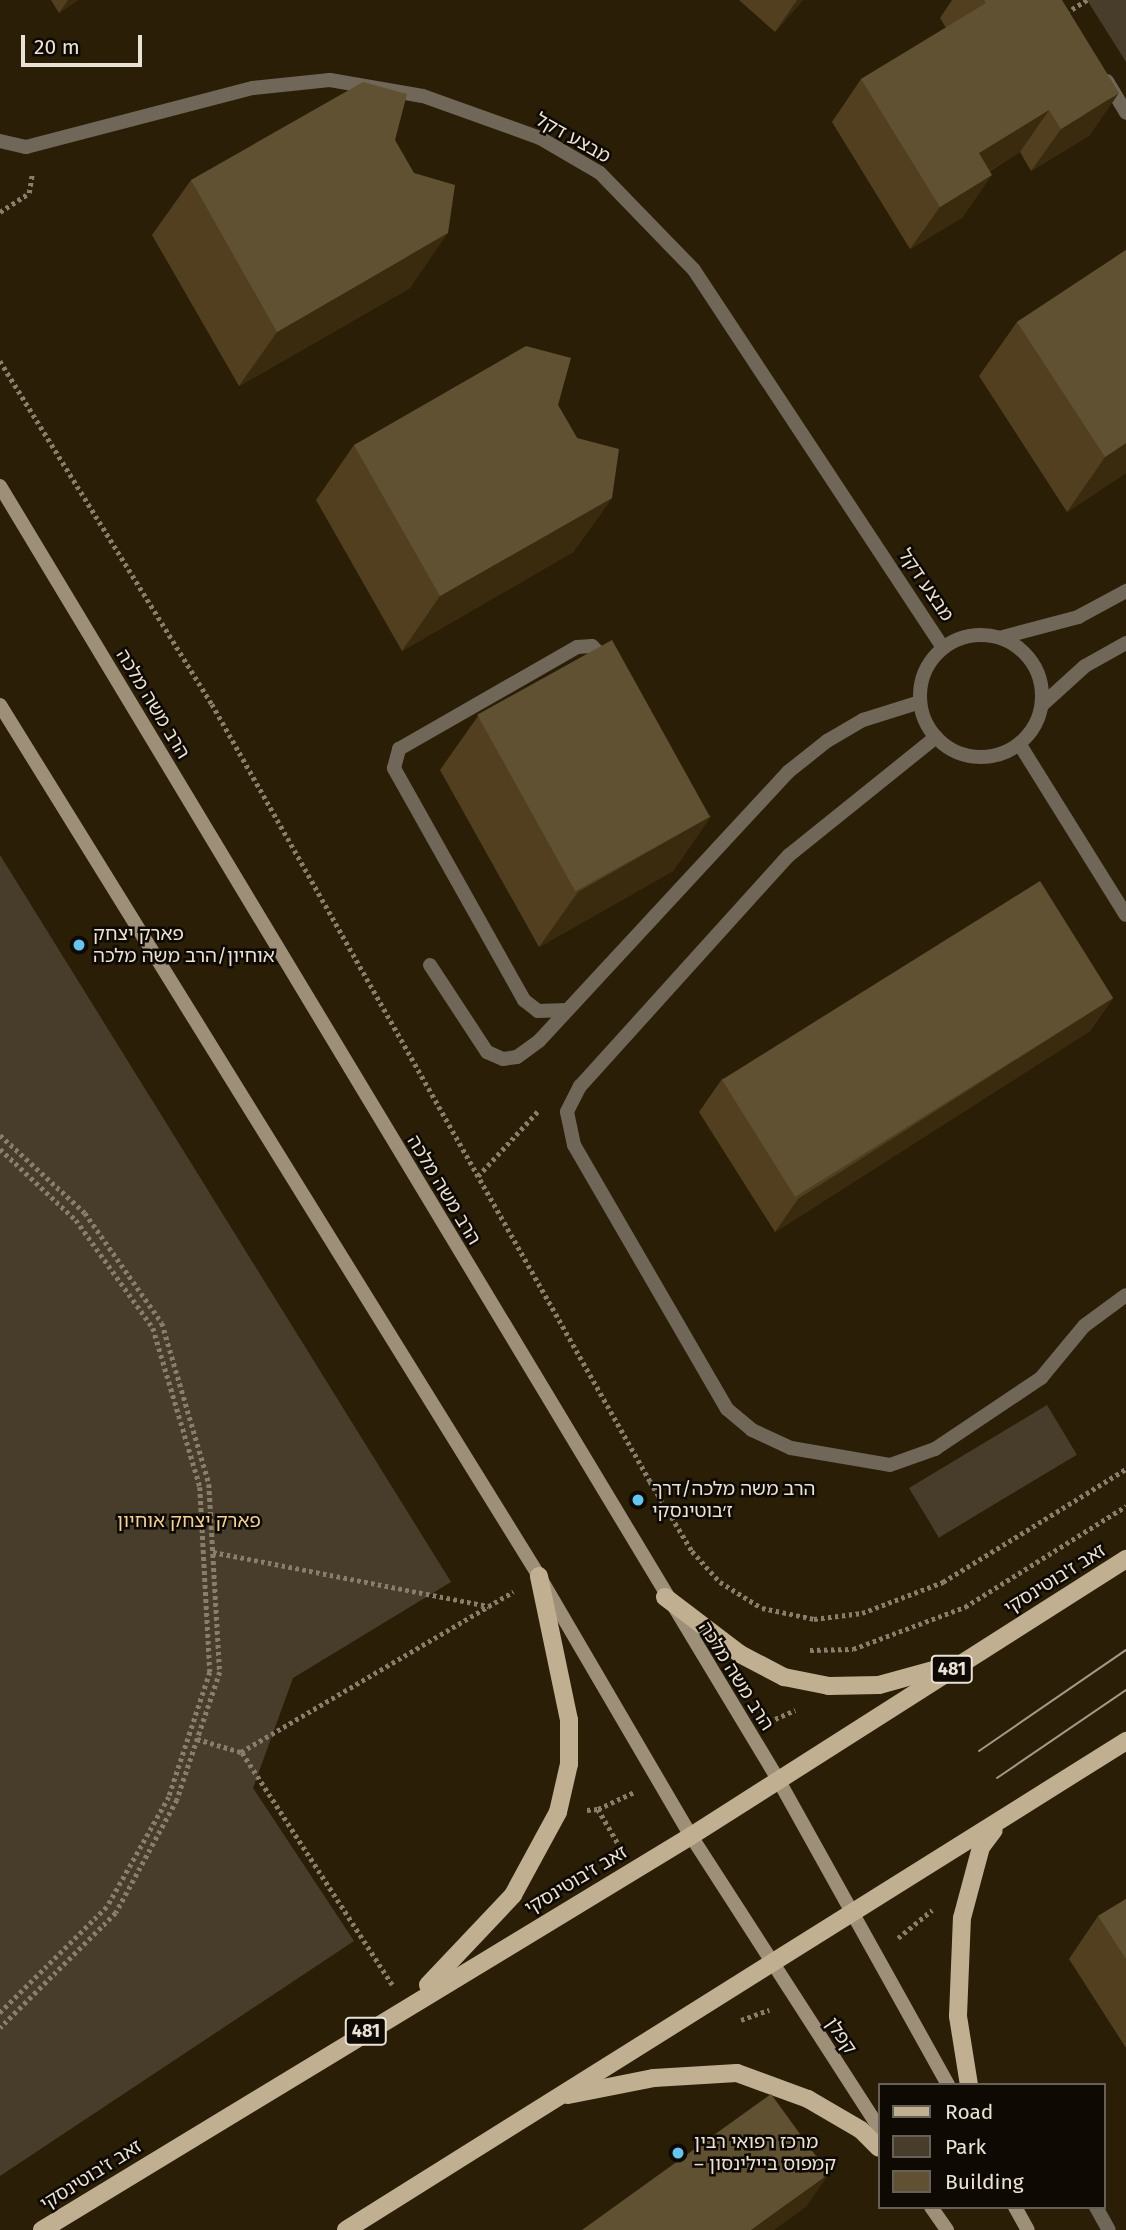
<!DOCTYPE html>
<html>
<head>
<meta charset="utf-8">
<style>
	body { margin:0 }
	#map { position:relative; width:1126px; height:2230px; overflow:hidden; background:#2a1e07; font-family:"Fira Sans","Noto Sans Hebrew",sans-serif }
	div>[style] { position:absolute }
	.green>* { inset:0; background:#483d2b; transform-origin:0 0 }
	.path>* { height:4.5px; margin-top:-2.25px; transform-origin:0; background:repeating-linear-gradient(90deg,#887e6b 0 3.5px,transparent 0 7px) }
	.lane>* { height:14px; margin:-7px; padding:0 7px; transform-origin:7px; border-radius:7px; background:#706759 }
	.street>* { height:14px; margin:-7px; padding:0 7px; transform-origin:7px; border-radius:7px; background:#706759 }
	.street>.ring { margin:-7px; padding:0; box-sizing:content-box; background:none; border:14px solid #706759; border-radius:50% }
	.secondary>* { height:14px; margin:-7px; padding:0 7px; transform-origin:7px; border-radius:7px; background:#9e8f79 }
	.primary>* { height:18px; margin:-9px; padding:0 9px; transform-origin:9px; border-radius:9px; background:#c1af91 }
	.tram>* { height:2px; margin:-1px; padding:0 1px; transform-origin:1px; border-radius:1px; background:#a29887 }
	.wall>* { inset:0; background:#513f20 }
	.shaded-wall>* { inset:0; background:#3a2b0e }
	.building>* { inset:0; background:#615133; transform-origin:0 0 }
	.dots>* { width:19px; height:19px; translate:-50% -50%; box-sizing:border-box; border:4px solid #0e0903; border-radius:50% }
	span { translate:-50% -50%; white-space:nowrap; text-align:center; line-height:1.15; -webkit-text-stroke:5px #0e0903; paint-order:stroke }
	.shield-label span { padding:2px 5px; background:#0e0903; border:2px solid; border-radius:5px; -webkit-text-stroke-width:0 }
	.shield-label { font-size:18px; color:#eae2d5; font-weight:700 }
	.street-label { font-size:19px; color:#eae2d5 }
	.poi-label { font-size:19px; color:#eae2d5 }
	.left { translate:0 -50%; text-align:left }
	.park-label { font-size:19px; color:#f3d096 }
	.legend { position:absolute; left:878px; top:2083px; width:228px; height:126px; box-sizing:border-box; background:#0e0903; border:2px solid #666057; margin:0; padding:9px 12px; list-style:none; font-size:21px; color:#eae2d5 }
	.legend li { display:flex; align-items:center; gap:14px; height:35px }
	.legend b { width:35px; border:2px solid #666057 }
	.scale { position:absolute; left:21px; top:35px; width:121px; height:32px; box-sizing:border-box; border:4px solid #eae2d5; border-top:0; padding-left:9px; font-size:21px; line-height:24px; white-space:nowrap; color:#eae2d5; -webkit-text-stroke:5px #0e0903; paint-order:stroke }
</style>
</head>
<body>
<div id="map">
	<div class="green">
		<div style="clip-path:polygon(1087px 0,1126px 0,1126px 62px)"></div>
		<div style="clip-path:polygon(0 855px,451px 1582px,293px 1678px,253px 1788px,354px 1941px,0 2176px)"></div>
		<div style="left:1047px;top:1405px;width:58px;height:161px;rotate:59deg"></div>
	</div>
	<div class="path">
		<div style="left:1066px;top:13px;width:25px;rotate:-32deg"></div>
		<div style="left:0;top:212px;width:35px;rotate:-33deg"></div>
		<div style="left:29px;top:193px;width:20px;rotate:-81deg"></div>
		<div style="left:0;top:361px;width:403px;rotate:58.3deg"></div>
		<div style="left:212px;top:704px;width:892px;rotate:60.59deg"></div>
		<div style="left:650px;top:1481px;width:82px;rotate:59deg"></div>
		<div style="left:692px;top:1551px;width:42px;rotate:47.9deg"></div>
		<div style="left:720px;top:1582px;width:49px;rotate:31.8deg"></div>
		<div style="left:762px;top:1608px;width:53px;rotate:11.9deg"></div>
		<div style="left:814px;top:1619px;width:48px;rotate:-7.1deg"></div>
		<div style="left:862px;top:1613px;width:87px;rotate:-20.9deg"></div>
		<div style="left:943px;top:1582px;width:215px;rotate:-31.7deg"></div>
		<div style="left:0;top:1135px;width:115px;rotate:42.5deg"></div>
		<div style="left:85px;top:1213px;width:134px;rotate:55deg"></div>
		<div style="left:162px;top:1323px;width:168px;rotate:73.7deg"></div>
		<div style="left:209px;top:1484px;width:188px;rotate:86.7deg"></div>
		<div style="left:220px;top:1672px;width:135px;rotate:108.6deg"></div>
		<div style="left:177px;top:1800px;width:128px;rotate:118.4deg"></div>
		<div style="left:116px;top:1913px;width:163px;rotate:135.2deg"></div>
		<div style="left:0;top:1149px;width:104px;rotate:43.1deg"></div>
		<div style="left:76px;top:1220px;width:133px;rotate:54.5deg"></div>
		<div style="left:153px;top:1328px;width:166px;rotate:73.5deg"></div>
		<div style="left:200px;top:1487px;width:185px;rotate:86.9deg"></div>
		<div style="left:210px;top:1672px;width:132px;rotate:108.2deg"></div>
		<div style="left:169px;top:1797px;width:126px;rotate:119.4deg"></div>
		<div style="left:107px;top:1907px;width:151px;rotate:135.3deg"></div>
		<div style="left:478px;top:1176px;width:90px;rotate:-47.3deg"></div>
		<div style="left:213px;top:1552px;width:281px;rotate:11.1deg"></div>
		<div style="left:810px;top:1650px;width:43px;rotate:-1.3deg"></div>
		<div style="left:853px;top:1649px;width:120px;rotate:-20.6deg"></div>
		<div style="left:965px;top:1607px;width:190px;rotate:-32.1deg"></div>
		<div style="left:775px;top:1719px;width:22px;rotate:-24deg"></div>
		<div style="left:197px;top:1739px;width:46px;rotate:16.5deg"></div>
		<div style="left:598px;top:1809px;width:42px;rotate:59.7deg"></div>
		<div style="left:587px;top:1810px;width:11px;rotate:-5deg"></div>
		<div style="left:598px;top:1809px;width:40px;rotate:-25deg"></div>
		<div style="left:898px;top:1938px;width:44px;rotate:-39.5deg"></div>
		<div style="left:392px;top:1985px;width:278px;rotate:-122.9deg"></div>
		<div style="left:241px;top:1752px;width:316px;rotate:-30.5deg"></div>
		<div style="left:741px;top:2020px;width:30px;rotate:-20deg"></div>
	</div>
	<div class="lane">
		<div style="left:936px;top:737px;width:189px;rotate:141.2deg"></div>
		<div style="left:789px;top:855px;width:312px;rotate:132.1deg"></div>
		<div style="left:580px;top:1086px;width:29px;rotate:117deg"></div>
		<div style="left:567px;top:1112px;width:34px;rotate:78deg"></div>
		<div style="left:574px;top:1145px;width:305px;rotate:59.9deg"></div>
		<div style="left:727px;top:1409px;width:33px;rotate:40deg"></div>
		<div style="left:752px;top:1430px;width:43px;rotate:24.8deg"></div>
		<div style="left:791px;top:1448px;width:100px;rotate:9.7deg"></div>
		<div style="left:890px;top:1465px;width:48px;rotate:-19.6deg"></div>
		<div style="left:935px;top:1449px;width:128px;rotate:-33.8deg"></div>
		<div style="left:1041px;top:1378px;width:67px;rotate:-50.4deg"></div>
		<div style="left:1084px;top:1326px;width:52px;rotate:-36.4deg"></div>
		<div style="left:1020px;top:745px;width:200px;rotate:58.1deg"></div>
		<div style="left:430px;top:965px;width:104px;rotate:56.8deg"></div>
		<div style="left:487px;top:1052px;width:17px;rotate:24deg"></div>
		<div style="left:503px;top:1059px;width:14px;rotate:-8deg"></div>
		<div style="left:517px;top:1057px;width:27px;rotate:-36deg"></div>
		<div style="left:539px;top:1041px;width:367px;rotate:-47.2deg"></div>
		<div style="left:788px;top:772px;width:50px;rotate:-38.5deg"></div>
		<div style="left:827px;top:741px;width:42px;rotate:-30.3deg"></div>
		<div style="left:863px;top:720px;width:60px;rotate:-17.5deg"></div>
		<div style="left:567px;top:1010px;width:29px;rotate:178deg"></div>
		<div style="left:538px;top:1011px;width:18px;rotate:-142deg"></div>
		<div style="left:524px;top:1000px;width:266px;rotate:-119.3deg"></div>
		<div style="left:394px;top:768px;width:20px;rotate:-75deg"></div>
		<div style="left:399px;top:749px;width:205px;rotate:-29.8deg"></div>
		<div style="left:577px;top:647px;width:15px;rotate:-4deg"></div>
		<div style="left:592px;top:646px;width:21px;rotate:45deg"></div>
		<div style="left:1096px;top:2207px;width:26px;rotate:61deg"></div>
	</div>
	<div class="street">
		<div style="left:1107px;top:81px;width:37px;rotate:59deg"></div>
		<div style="left:0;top:141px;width:27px;rotate:13deg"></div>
		<div style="left:26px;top:147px;width:235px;rotate:-14.6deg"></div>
		<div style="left:253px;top:88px;width:77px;rotate:-5.9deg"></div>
		<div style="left:330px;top:80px;width:94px;rotate:9.8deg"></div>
		<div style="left:423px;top:96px;width:124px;rotate:19.7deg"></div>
		<div style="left:540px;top:138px;width:69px;rotate:30.3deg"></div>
		<div style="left:600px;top:173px;width:135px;rotate:45.9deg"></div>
		<div style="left:694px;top:270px;width:452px;rotate:56.6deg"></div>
		<div class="ring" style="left:920px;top:635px;width:108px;height:108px"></div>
		<div style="left:1003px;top:637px;width:78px;rotate:-14.9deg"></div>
		<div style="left:1078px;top:617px;width:55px;rotate:-28.4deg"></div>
		<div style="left:1042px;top:705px;width:58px;rotate:-42.2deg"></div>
		<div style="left:1085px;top:666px;width:47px;rotate:-29.3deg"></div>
	</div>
	<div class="secondary">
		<div style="left:0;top:486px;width:1511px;rotate:58.97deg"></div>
		<div style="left:779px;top:1781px;width:348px;rotate:60.9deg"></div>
		<div style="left:0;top:705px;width:1024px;rotate:58.25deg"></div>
		<div style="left:539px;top:1576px;width:301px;rotate:59.7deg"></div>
		<div style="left:691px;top:1836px;width:347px;rotate:57.2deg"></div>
		<div style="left:931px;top:2207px;width:28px;rotate:55deg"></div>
		<div style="left:1015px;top:2207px;width:26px;rotate:61deg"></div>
	</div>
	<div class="primary">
		<div style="left:665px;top:1597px;width:94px;rotate:37.2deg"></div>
		<div style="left:740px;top:1654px;width:50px;rotate:27.6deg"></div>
		<div style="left:784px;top:1677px;width:46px;rotate:11.3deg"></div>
		<div style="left:829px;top:1686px;width:50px;rotate:-1.1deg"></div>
		<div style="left:879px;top:1685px;width:67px;rotate:-15.5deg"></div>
		<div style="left:428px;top:1985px;width:124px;rotate:-46.6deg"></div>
		<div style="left:513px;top:1895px;width:94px;rotate:-61.5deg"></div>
		<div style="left:558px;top:1812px;width:49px;rotate:-77.1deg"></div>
		<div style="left:569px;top:1764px;width:44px;rotate:-90deg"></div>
		<div style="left:569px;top:1720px;width:147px;rotate:-101.8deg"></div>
		<div style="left:969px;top:2085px;width:70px;rotate:-99.1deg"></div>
		<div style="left:958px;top:2016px;width:98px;rotate:-87.7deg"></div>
		<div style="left:962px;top:1918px;width:73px;rotate:-75deg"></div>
		<div style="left:981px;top:1847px;width:21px;rotate:-53deg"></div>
		<div style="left:568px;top:2095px;width:88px;rotate:-11.2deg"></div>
		<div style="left:654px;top:2078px;width:83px;rotate:-3.4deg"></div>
		<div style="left:737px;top:2073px;width:76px;rotate:20.1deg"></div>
		<div style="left:808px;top:2099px;width:61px;rotate:30.3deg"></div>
		<div style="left:861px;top:2130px;width:25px;rotate:45deg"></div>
		<div style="left:42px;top:2230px;width:759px;rotate:-31.26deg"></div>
		<div style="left:691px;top:1836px;width:516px;rotate:-32.49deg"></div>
		<div style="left:346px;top:2230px;width:921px;rotate:-32.08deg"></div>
	</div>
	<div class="tram">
		<div style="left:979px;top:1751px;width:178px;rotate:-34.5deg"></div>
		<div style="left:997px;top:1778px;width:156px;rotate:-34.3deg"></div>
	</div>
	<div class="wall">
		<div style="clip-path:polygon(51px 0,78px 0,59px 13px)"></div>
		<div style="clip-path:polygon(739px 0,803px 0,775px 32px)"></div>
		<div style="clip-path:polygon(952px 0,1062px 0,1090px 135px,1031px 171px,1020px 152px,990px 171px,963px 217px,910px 249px,832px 122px,861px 79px,946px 28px,940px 18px)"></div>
		<div style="clip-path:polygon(395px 140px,410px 288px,239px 386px,152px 235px,191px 180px)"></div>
		<div style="clip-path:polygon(1126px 250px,1126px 473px,1067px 512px,979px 376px,1017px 322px)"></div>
		<div style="clip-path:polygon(558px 405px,612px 498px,573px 552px,402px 651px,316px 500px,354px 445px)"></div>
		<div style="clip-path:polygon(478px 716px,711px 816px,673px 871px,539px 947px,440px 770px)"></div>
		<div style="clip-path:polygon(1113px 998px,1090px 1031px,775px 1232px,699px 1112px,722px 1079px)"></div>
		<div style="clip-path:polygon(1126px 1899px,1126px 2048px,1069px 1959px,1098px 1916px)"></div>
	</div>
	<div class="shaded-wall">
		<div style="clip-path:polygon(68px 0,78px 0,59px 13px)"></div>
		<div style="clip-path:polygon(797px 0,803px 0,775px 32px)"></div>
		<div style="clip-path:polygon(1119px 93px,1090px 135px,1031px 171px,1061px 129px)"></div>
		<div style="clip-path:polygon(1049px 110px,1020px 152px,949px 195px,979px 153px)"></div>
		<div style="clip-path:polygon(992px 175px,963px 217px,910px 249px,940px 207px)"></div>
		<div style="clip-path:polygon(448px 233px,410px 288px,239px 386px,277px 332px)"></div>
		<div style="clip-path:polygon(1126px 443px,1126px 473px,1067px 512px,1105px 457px)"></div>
		<div style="clip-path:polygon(612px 498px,573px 552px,402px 651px,440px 596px)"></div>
		<div style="clip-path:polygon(711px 816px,673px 871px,539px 947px,578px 892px)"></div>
		<div style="clip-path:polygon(1113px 998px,1090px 1031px,775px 1232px,798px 1199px)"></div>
		<div style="clip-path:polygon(829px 2174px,806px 2207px,774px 2230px,751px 2230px)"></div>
	</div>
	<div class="building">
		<div style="clip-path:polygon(984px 0,1062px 0,1119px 93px,1061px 129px,1049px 110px,979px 153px,992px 175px,940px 207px,861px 79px,986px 3px)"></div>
		<div style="clip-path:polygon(363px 82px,407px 94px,395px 140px,414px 173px,455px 185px,448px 233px,277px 332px,191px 180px)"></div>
		<div style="clip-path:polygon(1126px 250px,1126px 443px,1105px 457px,1017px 322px)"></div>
		<div style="clip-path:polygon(526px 346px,571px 358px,558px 405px,577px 438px,619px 449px,612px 498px,440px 596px,354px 445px)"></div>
		<div style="left:612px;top:640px;width:202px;height:154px;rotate:61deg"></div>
		<div style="left:1040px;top:881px;width:138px;height:375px;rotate:58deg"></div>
		<div style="clip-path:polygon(1126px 1899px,1126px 1959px,1098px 1916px)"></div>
		<div style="clip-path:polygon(771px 2094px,829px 2174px,751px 2230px,582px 2230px)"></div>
	</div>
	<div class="dots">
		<div style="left:79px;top:945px;background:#65c5ee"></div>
		<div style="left:638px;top:1500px;background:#65c5ee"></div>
		<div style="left:678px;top:2153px;background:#65c5ee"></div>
	</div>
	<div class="shield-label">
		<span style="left:952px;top:1669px">481</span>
		<span style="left:366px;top:2031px">481</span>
	</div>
	<div class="street-label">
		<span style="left:573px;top:138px;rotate:29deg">מבצע דקל</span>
		<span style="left:926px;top:585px;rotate:56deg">מבצע דקל</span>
		<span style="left:153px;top:704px;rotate:59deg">הרב משה מלכה</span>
		<span style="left:444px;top:1190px;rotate:59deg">הרב משה מלכה</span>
		<span style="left:1055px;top:1579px;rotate:-32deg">זאב ז'בוטינסקי</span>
		<span style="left:736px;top:1676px;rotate:58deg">הרב משה מלכה</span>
		<span style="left:576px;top:1880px;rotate:-31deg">זאב ז'בוטינסקי</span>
		<span style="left:841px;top:2036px;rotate:56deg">קפלן</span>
		<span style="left:91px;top:2175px;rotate:-32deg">זאב ז'בוטינסקי</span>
	</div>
	<div class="poi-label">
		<span class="left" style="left:93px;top:945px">פארק יצחק<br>אוחיון/הרב משה מלכה</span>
		<span class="left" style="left:652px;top:1500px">הרב משה מלכה/דרך<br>ז׳בוטינסקי</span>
		<span class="left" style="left:694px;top:2153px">מרכז רפואי רבין<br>– קמפוס ביילינסון</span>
	</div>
	<div class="park-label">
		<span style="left:189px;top:1521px">פארק יצחק אוחיון</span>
	</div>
	<ul class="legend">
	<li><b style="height:9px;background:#c1af91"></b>Road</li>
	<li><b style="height:19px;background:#483d2b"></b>Park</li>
	<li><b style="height:19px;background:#615133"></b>Building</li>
	</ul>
	<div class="scale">20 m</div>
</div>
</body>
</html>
